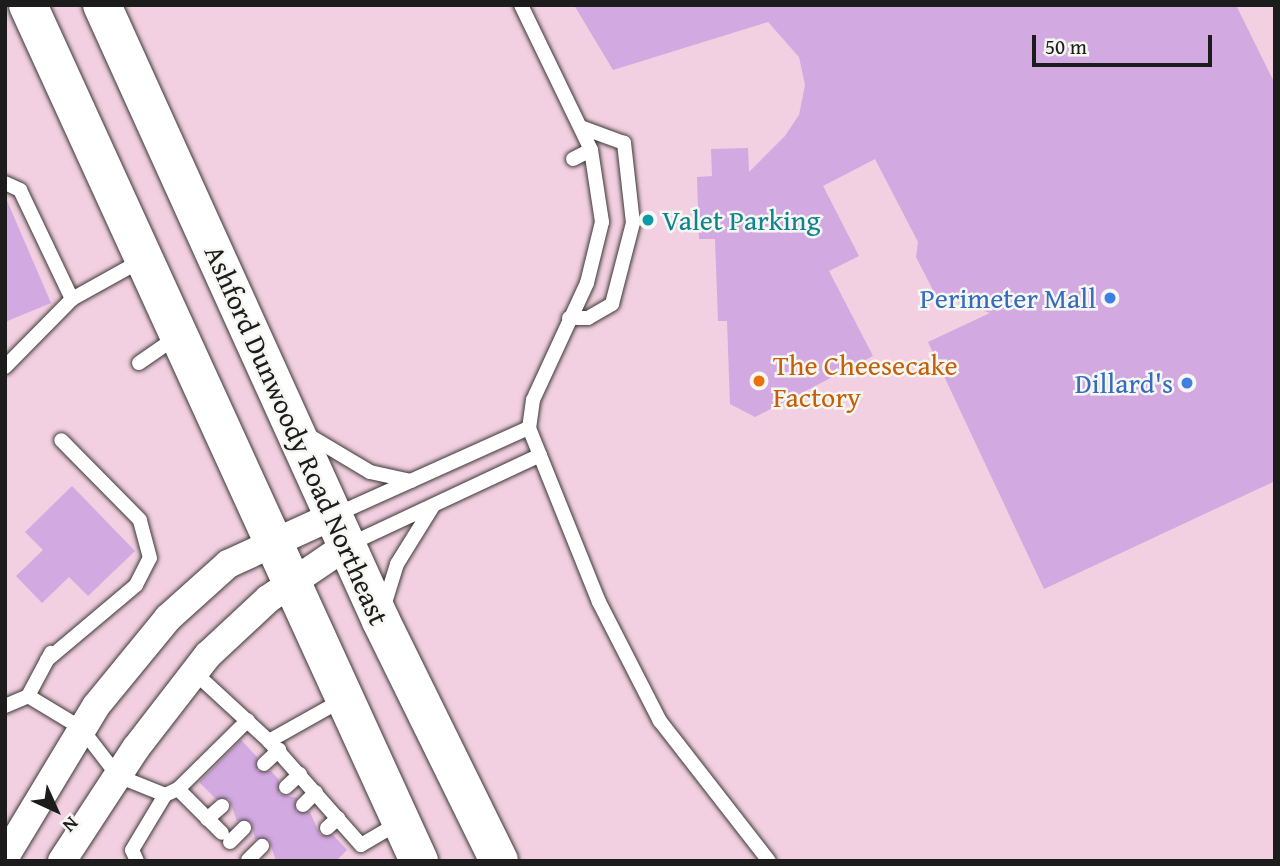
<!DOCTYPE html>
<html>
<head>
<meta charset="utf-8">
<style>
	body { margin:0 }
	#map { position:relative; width:1280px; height:866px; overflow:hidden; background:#f2dbbc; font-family:"Gentium Book Plus",serif }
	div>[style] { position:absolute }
	.built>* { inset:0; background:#f2cfe1; transform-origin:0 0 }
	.building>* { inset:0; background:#d3a9e1 }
	.roads { filter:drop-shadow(0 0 2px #3c3934) drop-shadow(0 0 2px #3c3934) }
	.lane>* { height:14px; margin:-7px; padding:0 7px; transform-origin:7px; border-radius:7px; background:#fff }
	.street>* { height:28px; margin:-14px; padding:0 14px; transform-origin:14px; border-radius:14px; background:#fff }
	.secondary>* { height:38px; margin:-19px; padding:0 19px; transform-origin:19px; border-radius:19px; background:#fff }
	.dots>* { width:19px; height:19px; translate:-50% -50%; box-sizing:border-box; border:4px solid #f6f6f2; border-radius:50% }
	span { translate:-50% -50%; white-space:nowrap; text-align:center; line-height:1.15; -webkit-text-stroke:5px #f6f6f2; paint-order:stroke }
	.culture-label { font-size:28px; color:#0d838f }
	.left { translate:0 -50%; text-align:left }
	.shop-label { font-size:28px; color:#366cbe }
	.right { translate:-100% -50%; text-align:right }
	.food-label { font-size:28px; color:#c56008 }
	.street-label { font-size:28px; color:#1c1c1c }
	.frame { position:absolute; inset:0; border:7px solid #1c1c1c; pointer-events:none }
	.north { position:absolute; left:21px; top:775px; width:70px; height:70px; -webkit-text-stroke:5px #f6f6f2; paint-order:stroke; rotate:135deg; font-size:19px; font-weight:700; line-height:28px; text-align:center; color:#1c1c1c }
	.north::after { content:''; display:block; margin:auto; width:24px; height:32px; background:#1c1c1c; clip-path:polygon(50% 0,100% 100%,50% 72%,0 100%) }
	.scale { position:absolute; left:1032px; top:35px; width:180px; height:32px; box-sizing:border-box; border:4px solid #1c1c1c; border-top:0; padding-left:9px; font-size:21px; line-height:24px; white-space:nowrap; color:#1c1c1c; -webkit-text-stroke:5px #f6f6f2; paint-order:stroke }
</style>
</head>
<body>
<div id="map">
	<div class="built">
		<div style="left:5px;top:5px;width:1270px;height:856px"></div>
	</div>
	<div class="building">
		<div style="clip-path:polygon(574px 5px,1236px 5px,1275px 84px,1275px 481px,1044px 589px,928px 342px,990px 313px,935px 294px,916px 257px,918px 242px,875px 159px,823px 186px,859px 256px,829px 271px,873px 356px,755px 417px,730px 404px,727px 321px,718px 321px,715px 239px,699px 239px,697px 177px,712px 176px,711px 149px,748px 148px,749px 172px,785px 136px,799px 115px,805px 85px,799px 57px,768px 22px,613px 70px)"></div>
		<div style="clip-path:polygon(5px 196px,51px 303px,5px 322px)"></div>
		<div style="clip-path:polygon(72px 486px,135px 551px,88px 596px,69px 577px,42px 603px,16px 576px,43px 550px,25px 532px)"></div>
		<div style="clip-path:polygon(241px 740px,257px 757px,257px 771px,271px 771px,279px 780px,279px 794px,297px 798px,296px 811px,310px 812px,320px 835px,333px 835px,347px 850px,336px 861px,276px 861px,269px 840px,255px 839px,251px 822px,237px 821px,229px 799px,216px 799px,199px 782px)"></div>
	</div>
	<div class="roads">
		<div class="lane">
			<div style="left:521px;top:5px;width:161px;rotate:64.2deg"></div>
			<div style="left:591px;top:150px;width:73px;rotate:81.3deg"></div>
			<div style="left:602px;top:222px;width:63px;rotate:103.8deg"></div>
			<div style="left:587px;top:283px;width:129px;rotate:114.8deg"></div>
			<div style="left:533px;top:400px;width:28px;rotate:98deg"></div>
			<div style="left:529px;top:428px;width:188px;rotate:68.1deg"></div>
			<div style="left:599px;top:602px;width:134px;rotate:62.9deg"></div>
			<div style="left:660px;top:721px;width:177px;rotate:52.1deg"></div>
			<div style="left:573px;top:159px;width:20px;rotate:-27deg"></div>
			<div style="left:5px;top:183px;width:17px;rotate:25deg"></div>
			<div style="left:20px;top:190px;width:121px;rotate:64.5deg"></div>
			<div style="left:569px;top:318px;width:19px"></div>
			<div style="left:588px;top:318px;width:28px;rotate:-30deg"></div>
			<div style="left:612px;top:304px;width:84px;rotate:-75.5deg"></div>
			<div style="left:633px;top:223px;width:81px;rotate:-96.4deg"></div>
			<div style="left:624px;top:143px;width:44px;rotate:-159.9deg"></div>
			<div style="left:139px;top:363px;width:47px;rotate:-34.7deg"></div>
			<div style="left:5px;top:367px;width:95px;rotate:-45.4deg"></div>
			<div style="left:72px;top:299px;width:80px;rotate:-29.1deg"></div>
			<div style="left:308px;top:435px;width:72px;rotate:30.8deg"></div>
			<div style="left:370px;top:472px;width:42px;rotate:12.4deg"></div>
			<div style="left:335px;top:515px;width:213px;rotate:-24.2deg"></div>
			<div style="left:348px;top:545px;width:212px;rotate:-25.1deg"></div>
			<div style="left:384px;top:606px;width:44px;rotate:-72.8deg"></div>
			<div style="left:397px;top:564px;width:68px;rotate:-58.2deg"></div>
			<div style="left:47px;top:660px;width:116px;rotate:-40.1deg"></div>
			<div style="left:136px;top:585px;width:30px;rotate:-63deg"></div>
			<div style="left:150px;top:558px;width:39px;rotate:-105deg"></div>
			<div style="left:140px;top:520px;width:112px;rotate:-134.6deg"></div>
			<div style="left:194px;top:672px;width:102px;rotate:42.6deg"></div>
			<div style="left:28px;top:696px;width:49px;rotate:-61.9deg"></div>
			<div style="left:342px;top:700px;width:84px;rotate:150.7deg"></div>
			<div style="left:269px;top:741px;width:139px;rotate:48.5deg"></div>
			<div style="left:361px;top:845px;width:45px;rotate:-30.5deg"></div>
			<div style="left:5px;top:706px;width:25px;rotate:-23deg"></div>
			<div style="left:28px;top:696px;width:62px;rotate:31.1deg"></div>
			<div style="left:81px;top:728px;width:61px;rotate:52.4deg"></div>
			<div style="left:118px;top:776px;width:51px;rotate:22deg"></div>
			<div style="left:165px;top:795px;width:14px;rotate:-25deg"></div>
			<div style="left:178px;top:789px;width:62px;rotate:45deg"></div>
			<div style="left:264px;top:764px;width:21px;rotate:-43deg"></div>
			<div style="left:286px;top:787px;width:19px;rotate:-43deg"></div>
			<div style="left:178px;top:789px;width:98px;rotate:-44.6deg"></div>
			<div style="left:303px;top:805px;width:18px;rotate:-45deg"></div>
			<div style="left:207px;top:819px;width:20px;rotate:-41deg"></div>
			<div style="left:327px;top:828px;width:15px;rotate:-42deg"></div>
			<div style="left:230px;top:842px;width:20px;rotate:-45deg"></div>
			<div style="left:248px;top:860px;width:20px;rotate:-45deg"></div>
			<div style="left:137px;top:861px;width:12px;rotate:-114deg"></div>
			<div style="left:132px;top:850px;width:64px;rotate:-59deg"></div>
		</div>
		<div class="street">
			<div style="left:5px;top:857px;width:176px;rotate:-58.9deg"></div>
			<div style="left:96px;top:706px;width:114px;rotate:-50.7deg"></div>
			<div style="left:168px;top:618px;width:81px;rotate:-42deg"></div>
			<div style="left:228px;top:564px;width:115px;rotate:-24.6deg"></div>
			<div style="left:62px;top:861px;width:135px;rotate:-56.8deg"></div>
			<div style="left:136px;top:748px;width:118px;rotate:-52.3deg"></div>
			<div style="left:208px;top:655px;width:82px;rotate:-43deg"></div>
			<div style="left:268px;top:599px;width:94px;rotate:-34.2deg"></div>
		</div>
		<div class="secondary">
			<div style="left:28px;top:5px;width:941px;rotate:65.45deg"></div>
			<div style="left:102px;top:5px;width:676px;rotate:65.63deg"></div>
			<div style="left:381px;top:621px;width:267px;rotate:63.8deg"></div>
		</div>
	</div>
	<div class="dots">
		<div style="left:648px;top:220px;background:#0f9aa8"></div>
		<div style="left:1110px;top:298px;background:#3f7fe0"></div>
		<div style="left:759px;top:381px;background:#e8710a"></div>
		<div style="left:1187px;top:383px;background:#3f7fe0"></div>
	</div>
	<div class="culture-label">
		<span class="left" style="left:662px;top:220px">Valet Parking</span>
	</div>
	<div class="shop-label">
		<span class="right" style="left:1096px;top:298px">Perimeter Mall</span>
		<span class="right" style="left:1173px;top:383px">Dillard's</span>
	</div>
	<div class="food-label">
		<span class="left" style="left:773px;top:381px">The Cheesecake<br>Factory</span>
	</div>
	<div class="street-label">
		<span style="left:297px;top:435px;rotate:66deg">Ashford Dunwoody Road Northeast</span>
	</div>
	<div class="frame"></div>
	<div class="north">N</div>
	<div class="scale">50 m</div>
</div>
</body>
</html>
